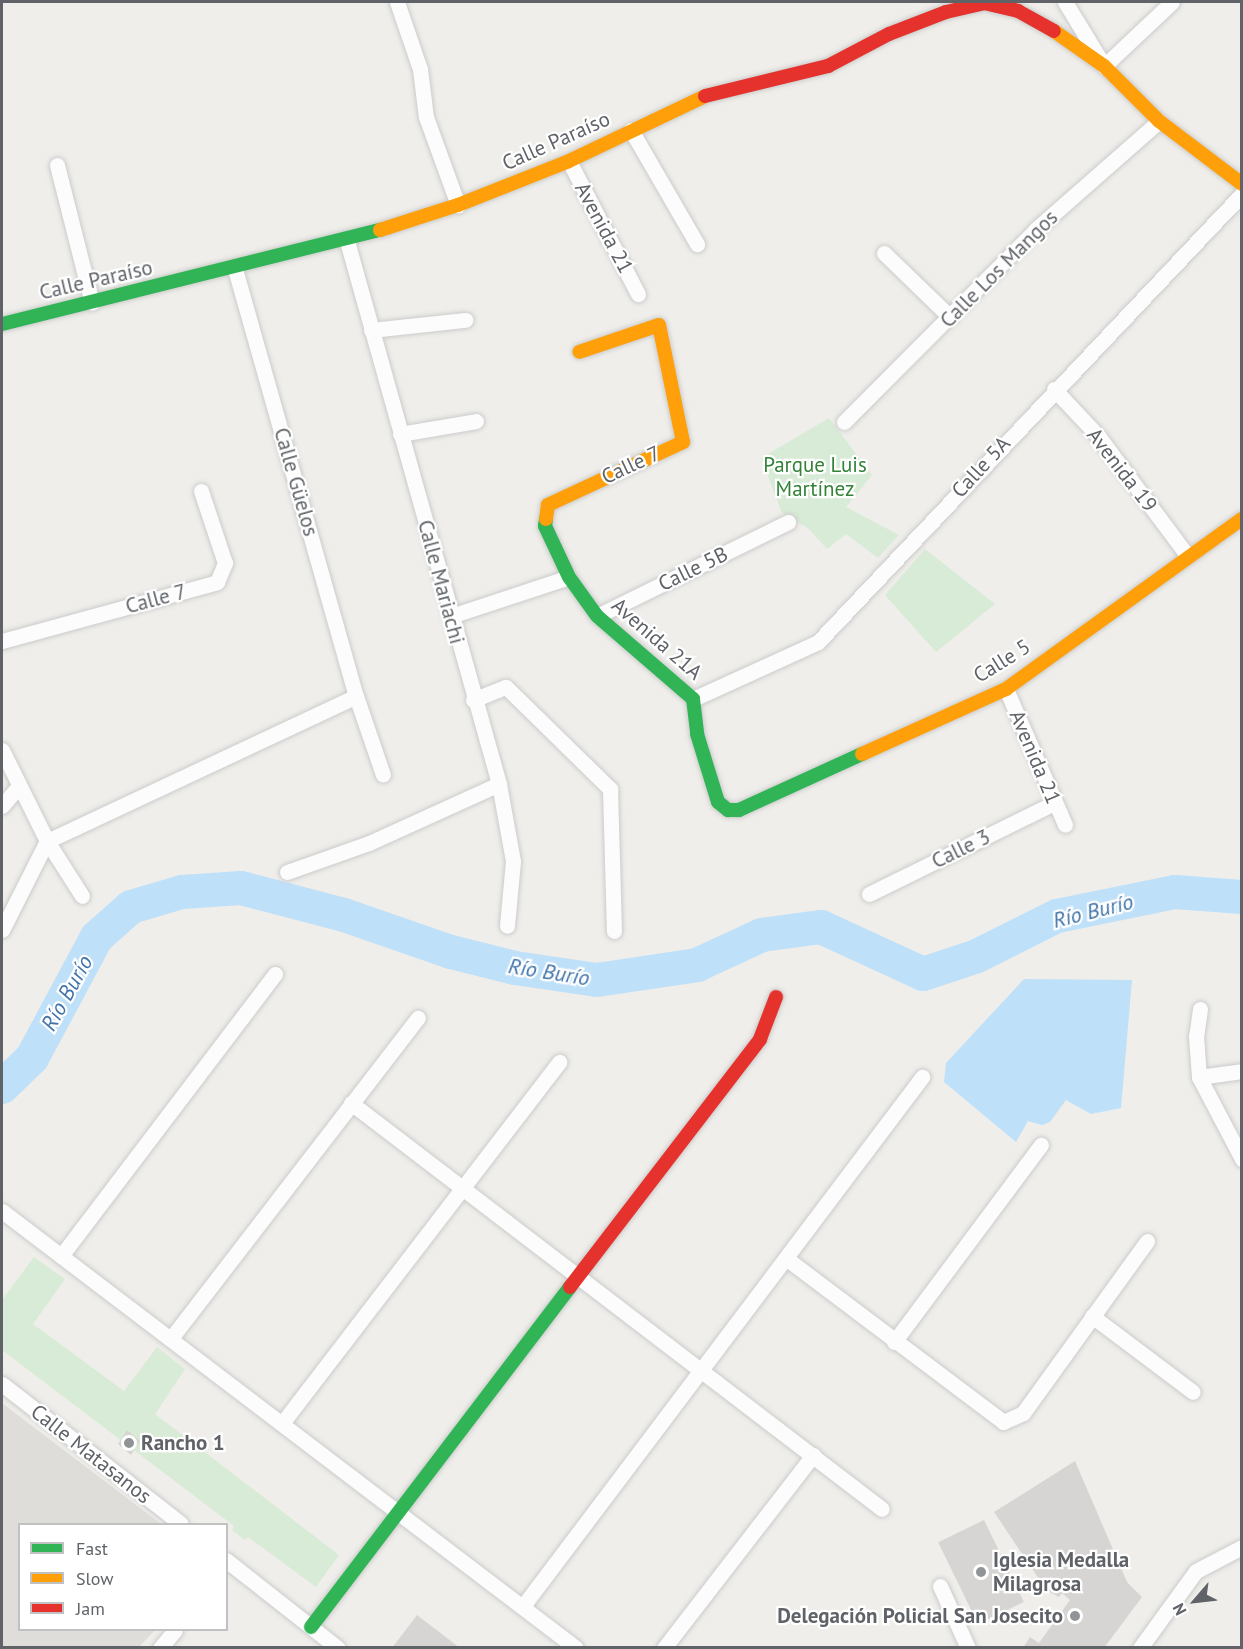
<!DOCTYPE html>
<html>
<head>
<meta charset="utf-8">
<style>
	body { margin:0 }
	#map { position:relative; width:1243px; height:1649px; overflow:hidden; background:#efeeea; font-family:"PT Sans",sans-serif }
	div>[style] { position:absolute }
	.industrial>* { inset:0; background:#dfddda }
	.green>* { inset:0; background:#d8ebd6 }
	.water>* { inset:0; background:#bfe0f9 }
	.river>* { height:34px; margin:-17px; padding:0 17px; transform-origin:17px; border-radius:17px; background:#bfe0f9 }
	.building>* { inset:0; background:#d6d5d3; transform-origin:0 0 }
	.roads { filter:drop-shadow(0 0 2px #cbcccc) drop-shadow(0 0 2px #cbcccc) }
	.street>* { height:15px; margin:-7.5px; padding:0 7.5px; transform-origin:7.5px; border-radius:7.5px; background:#fdfcfc }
	.fast>* { height:14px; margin:-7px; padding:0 7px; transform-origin:7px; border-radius:7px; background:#30b455 }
	.slow>* { height:14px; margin:-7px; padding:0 7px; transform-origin:7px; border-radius:7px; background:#ff9f0a }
	.jam>* { height:14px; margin:-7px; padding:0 7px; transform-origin:7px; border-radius:7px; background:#e5322d }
	.dots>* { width:16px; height:16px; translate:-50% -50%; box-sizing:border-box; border:3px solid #fff; border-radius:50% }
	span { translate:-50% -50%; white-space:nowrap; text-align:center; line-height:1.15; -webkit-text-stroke:4.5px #fff; paint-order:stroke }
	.street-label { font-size:21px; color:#5f6368 }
	.park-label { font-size:21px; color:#348238 }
	.poi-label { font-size:21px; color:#5f6368; font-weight:700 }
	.left { translate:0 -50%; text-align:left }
	.right { translate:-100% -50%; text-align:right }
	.water-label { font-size:22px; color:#4174aa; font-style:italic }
	.frame { position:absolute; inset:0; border:3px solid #5f6368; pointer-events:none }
	.legend { position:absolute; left:18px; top:1523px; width:210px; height:108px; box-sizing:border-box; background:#fff; border:2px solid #bfc1c3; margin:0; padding:8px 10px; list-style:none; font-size:18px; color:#5f6368 }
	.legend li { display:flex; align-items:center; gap:12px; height:30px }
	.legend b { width:30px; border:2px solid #bfc1c3 }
	.north { position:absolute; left:1165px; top:1571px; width:60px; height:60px; -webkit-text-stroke:4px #fff; paint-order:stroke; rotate:242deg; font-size:16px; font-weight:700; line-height:24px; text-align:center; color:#5f6368 }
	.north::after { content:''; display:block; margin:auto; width:21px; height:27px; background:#5f6368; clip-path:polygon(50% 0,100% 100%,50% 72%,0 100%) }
</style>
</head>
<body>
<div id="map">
	<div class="industrial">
		<div style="clip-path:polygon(2px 1403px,161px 1524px,20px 1524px,20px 1630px,155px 1630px,139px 1647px,2px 1647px)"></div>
	</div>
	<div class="green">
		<div style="clip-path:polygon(829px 418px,872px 475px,846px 507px,899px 535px,878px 558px,846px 534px,827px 549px,808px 528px,782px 513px,761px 458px)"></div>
		<div style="clip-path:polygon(925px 549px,995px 604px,936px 652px,885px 595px)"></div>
		<div style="clip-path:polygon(34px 1257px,65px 1279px,33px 1324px,124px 1391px,157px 1347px,185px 1369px,155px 1414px,339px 1555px,316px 1587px,248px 1537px,245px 1540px,232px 1530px,234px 1526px,2px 1350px,2px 1300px)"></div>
	</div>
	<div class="water">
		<div style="clip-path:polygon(1024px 979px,1132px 980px,1121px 1108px,1091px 1114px,1066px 1100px,1050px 1122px,1042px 1125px,1028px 1121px,1016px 1142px,944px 1082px,946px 1063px)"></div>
	</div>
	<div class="river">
		<div style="left:2px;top:1087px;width:42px;rotate:-44deg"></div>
		<div style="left:32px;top:1058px;width:137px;rotate:-61.8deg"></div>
		<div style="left:97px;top:937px;width:45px;rotate:-41.4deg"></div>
		<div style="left:131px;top:907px;width:53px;rotate:-16.4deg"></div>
		<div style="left:182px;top:892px;width:59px;rotate:-3.9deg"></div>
		<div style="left:241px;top:888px;width:106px;rotate:14.7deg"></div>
		<div style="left:344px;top:915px;width:113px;rotate:19.1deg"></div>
		<div style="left:451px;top:952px;width:66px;rotate:14deg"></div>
		<div style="left:515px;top:968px;width:83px;rotate:8.3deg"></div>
		<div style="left:597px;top:980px;width:101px;rotate:-8.5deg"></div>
		<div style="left:697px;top:965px;width:72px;rotate:-24.8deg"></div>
		<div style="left:762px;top:935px;width:60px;rotate:-7.7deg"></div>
		<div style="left:821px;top:927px;width:112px;rotate:24.7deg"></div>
		<div style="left:923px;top:974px;width:57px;rotate:-18.4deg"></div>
		<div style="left:977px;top:956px;width:89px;rotate:-26.6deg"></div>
		<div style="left:1057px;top:916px;width:120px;rotate:-11.5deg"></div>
		<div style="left:1175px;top:892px;width:67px;rotate:4.3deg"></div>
	</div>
	<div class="building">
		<div style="clip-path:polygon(127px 1430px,140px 1441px,131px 1455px,118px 1444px)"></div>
		<div style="clip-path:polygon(1075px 1461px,1127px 1582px,1142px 1597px,1104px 1648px,1023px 1648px,1030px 1637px,1039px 1643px,1070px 1600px,1062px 1593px,1059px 1597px,1047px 1591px,994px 1512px)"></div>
		<div style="left:984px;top:1520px;width:91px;height:51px;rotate:64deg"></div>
		<div style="clip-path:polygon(417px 1615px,460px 1648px,392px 1648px)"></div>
	</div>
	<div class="roads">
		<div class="street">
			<div style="left:397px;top:2px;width:71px;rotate:71.1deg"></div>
			<div style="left:420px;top:69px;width:48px;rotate:82.9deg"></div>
			<div style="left:426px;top:117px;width:94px;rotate:70deg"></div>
			<div style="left:1065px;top:2px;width:75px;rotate:58.6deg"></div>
			<div style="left:1104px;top:66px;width:93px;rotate:-43.3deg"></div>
			<div style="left:631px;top:130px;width:132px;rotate:59.9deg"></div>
			<div style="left:569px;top:161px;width:150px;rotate:62.6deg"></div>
			<div style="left:57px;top:165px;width:142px;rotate:75.8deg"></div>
			<div style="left:347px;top:241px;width:564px;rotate:74.36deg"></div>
			<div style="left:499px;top:784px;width:78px;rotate:79.7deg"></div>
			<div style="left:513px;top:861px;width:65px;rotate:95.3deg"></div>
			<div style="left:884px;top:253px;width:92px;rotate:44.1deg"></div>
			<div style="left:235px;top:269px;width:444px;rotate:74.2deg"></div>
			<div style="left:356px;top:696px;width:83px;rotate:71.1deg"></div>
			<div style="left:371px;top:330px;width:95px;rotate:-6.1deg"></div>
			<div style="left:1054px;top:389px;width:66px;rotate:46.8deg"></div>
			<div style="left:1099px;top:437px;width:147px;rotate:53.3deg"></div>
			<div style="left:844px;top:422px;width:271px;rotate:-45.1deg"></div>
			<div style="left:1035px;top:230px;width:165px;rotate:-41.3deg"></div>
			<div style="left:400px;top:434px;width:77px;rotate:-9.7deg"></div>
			<div style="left:451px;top:616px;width:124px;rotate:-18.3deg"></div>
			<div style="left:597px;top:616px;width:213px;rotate:-26.2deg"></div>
			<div style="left:2px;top:641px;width:223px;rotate:-15.3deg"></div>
			<div style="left:217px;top:582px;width:21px;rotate:-67deg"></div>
			<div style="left:225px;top:563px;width:76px;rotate:-108.4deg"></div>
			<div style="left:1006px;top:689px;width:148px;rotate:66.5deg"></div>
			<div style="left:693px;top:699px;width:137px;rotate:-24.5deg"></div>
			<div style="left:818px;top:642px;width:617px;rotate:-46.58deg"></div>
			<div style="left:473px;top:700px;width:35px;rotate:-22deg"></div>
			<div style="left:506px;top:687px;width:146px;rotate:44.4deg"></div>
			<div style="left:610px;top:789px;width:142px;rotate:88.4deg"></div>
			<div style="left:2px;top:750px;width:102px;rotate:63.7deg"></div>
			<div style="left:47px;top:841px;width:65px;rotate:57.5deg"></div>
			<div style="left:2px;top:806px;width:26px;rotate:-50deg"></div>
			<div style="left:287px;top:872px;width:87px;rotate:-19.5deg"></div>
			<div style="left:369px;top:843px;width:143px;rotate:-24.4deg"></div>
			<div style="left:869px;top:894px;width:206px;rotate:-26.2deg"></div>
			<div style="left:2px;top:930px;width:100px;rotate:-63.2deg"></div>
			<div style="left:47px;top:841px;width:341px;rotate:-25.1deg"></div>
			<div style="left:1200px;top:1009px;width:27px;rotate:98deg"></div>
			<div style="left:1196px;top:1036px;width:41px;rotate:85.8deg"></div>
			<div style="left:1199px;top:1077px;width:93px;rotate:62.3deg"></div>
			<div style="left:1199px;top:1077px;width:43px;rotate:-7.9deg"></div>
			<div style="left:351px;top:1103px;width:668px;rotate:37.4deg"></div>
			<div style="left:2px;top:1211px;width:721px;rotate:37.28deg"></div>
			<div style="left:61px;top:1256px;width:354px;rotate:-52.8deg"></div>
			<div style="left:787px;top:1259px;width:271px;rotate:37deg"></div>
			<div style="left:1003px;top:1422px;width:22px;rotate:-24deg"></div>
			<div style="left:1023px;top:1413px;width:212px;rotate:-54.2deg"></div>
			<div style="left:1092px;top:1316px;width:126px;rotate:37deg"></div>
			<div style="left:172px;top:1337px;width:403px;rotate:-52.4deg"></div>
			<div style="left:894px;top:1342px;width:246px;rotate:-53.3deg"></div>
			<div style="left:2px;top:1384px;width:227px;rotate:38deg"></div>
			<div style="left:283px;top:1422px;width:454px;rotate:-52.5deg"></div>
			<div style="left:226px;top:1560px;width:142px;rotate:38.2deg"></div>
			<div style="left:940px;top:1586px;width:68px;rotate:65.7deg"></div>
			<div style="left:523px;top:1606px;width:663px;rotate:-52.97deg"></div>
			<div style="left:160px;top:1648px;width:23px;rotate:-50deg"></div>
			<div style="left:664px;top:1648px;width:244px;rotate:-52.3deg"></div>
			<div style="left:1140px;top:1648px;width:95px;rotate:-54deg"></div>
			<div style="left:1196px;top:1571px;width:52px;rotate:-27.6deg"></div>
		</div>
		<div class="fast">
			<div style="left:2px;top:324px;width:390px;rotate:-14deg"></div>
			<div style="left:546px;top:519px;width:7px;rotate:98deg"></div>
			<div style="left:545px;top:526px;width:56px;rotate:64.8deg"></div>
			<div style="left:569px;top:577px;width:48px;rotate:54.3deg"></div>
			<div style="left:597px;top:616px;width:127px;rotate:40.8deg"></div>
			<div style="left:693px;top:699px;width:35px;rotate:83deg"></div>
			<div style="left:697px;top:734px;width:71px;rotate:72.8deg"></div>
			<div style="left:718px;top:802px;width:13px;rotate:39deg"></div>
			<div style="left:728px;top:810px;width:11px"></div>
			<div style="left:739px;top:810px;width:135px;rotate:-24.5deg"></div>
			<div style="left:311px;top:1627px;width:427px;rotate:-52.7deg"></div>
		</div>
		<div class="slow">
			<div style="left:1054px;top:31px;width:61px;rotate:35deg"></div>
			<div style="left:1104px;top:66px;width:78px;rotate:45deg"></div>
			<div style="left:1159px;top:121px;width:104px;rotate:37.2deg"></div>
			<div style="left:380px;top:230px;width:82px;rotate:-17.8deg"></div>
			<div style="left:458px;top:205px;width:119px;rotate:-21.6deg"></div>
			<div style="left:569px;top:161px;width:151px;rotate:-25.5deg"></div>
			<div style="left:546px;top:519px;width:14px;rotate:-82deg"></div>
			<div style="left:548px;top:505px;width:149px;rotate:-25deg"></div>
			<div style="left:683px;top:442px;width:119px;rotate:-101.6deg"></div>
			<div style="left:659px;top:325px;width:84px;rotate:161.4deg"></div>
			<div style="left:862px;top:754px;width:158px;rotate:-24.3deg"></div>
			<div style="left:1006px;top:689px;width:291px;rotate:-35.8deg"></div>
		</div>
		<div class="jam">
			<div style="left:705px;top:96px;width:127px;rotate:-13.7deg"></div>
			<div style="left:828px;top:66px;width:69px;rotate:-27.7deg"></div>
			<div style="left:889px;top:34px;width:61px;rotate:-21.1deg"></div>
			<div style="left:946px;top:12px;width:39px;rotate:-13deg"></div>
			<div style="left:984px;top:3px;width:35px;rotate:13deg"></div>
			<div style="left:1018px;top:11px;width:41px;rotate:29.1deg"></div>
			<div style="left:570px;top:1287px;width:312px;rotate:-52.5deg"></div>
			<div style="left:760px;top:1039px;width:45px;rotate:-69.1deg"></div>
		</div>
	</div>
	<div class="dots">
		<div style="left:129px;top:1443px;background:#919496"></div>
		<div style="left:981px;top:1572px;background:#919496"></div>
		<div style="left:1075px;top:1616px;background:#919496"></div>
	</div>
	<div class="street-label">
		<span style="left:556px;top:141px;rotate:-24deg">Calle Paraíso</span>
		<span style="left:604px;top:228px;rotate:62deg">Avenida 21</span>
		<span style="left:999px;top:269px;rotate:-45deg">Calle Los Mangos</span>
		<span style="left:96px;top:280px;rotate:-13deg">Calle Paraíso</span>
		<span style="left:631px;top:465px;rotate:-25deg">Calle 7</span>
		<span style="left:981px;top:467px;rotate:-47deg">Calle 5A</span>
		<span style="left:1122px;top:470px;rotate:52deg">Avenida 19</span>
		<span style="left:296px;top:482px;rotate:74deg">Calle Güelos</span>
		<span style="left:693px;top:569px;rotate:-26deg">Calle 5B</span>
		<span style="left:441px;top:582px;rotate:75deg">Calle Mariachi</span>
		<span style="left:156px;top:599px;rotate:-15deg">Calle 7</span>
		<span style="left:657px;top:639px;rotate:41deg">Avenida 21A</span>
		<span style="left:1002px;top:661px;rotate:-32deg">Calle 5</span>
		<span style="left:1035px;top:757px;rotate:67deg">Avenida 21</span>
		<span style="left:961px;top:849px;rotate:-26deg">Calle 3</span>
		<span style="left:91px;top:1454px;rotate:38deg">Calle Matasanos</span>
	</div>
	<div class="park-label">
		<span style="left:815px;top:477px">Parque Luis<br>Martínez</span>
	</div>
	<div class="poi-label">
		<span class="left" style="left:141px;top:1443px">Rancho 1</span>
		<span class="left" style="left:993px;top:1572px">Iglesia Medalla<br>Milagrosa</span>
		<span class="right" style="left:1063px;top:1616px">Delegación Policial San Josecito</span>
	</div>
	<div class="water-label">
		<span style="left:1093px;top:911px;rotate:-14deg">Río Burío</span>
		<span style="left:549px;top:972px;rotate:9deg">Río Burío</span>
		<span style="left:67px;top:993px;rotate:-61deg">Río Burío</span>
	</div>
	<div class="frame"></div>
	<ul class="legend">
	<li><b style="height:8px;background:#30b455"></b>Fast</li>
	<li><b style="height:8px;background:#ff9f0a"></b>Slow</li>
	<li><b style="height:8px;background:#e5322d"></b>Jam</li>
	</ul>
	<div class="north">N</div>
</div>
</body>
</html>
